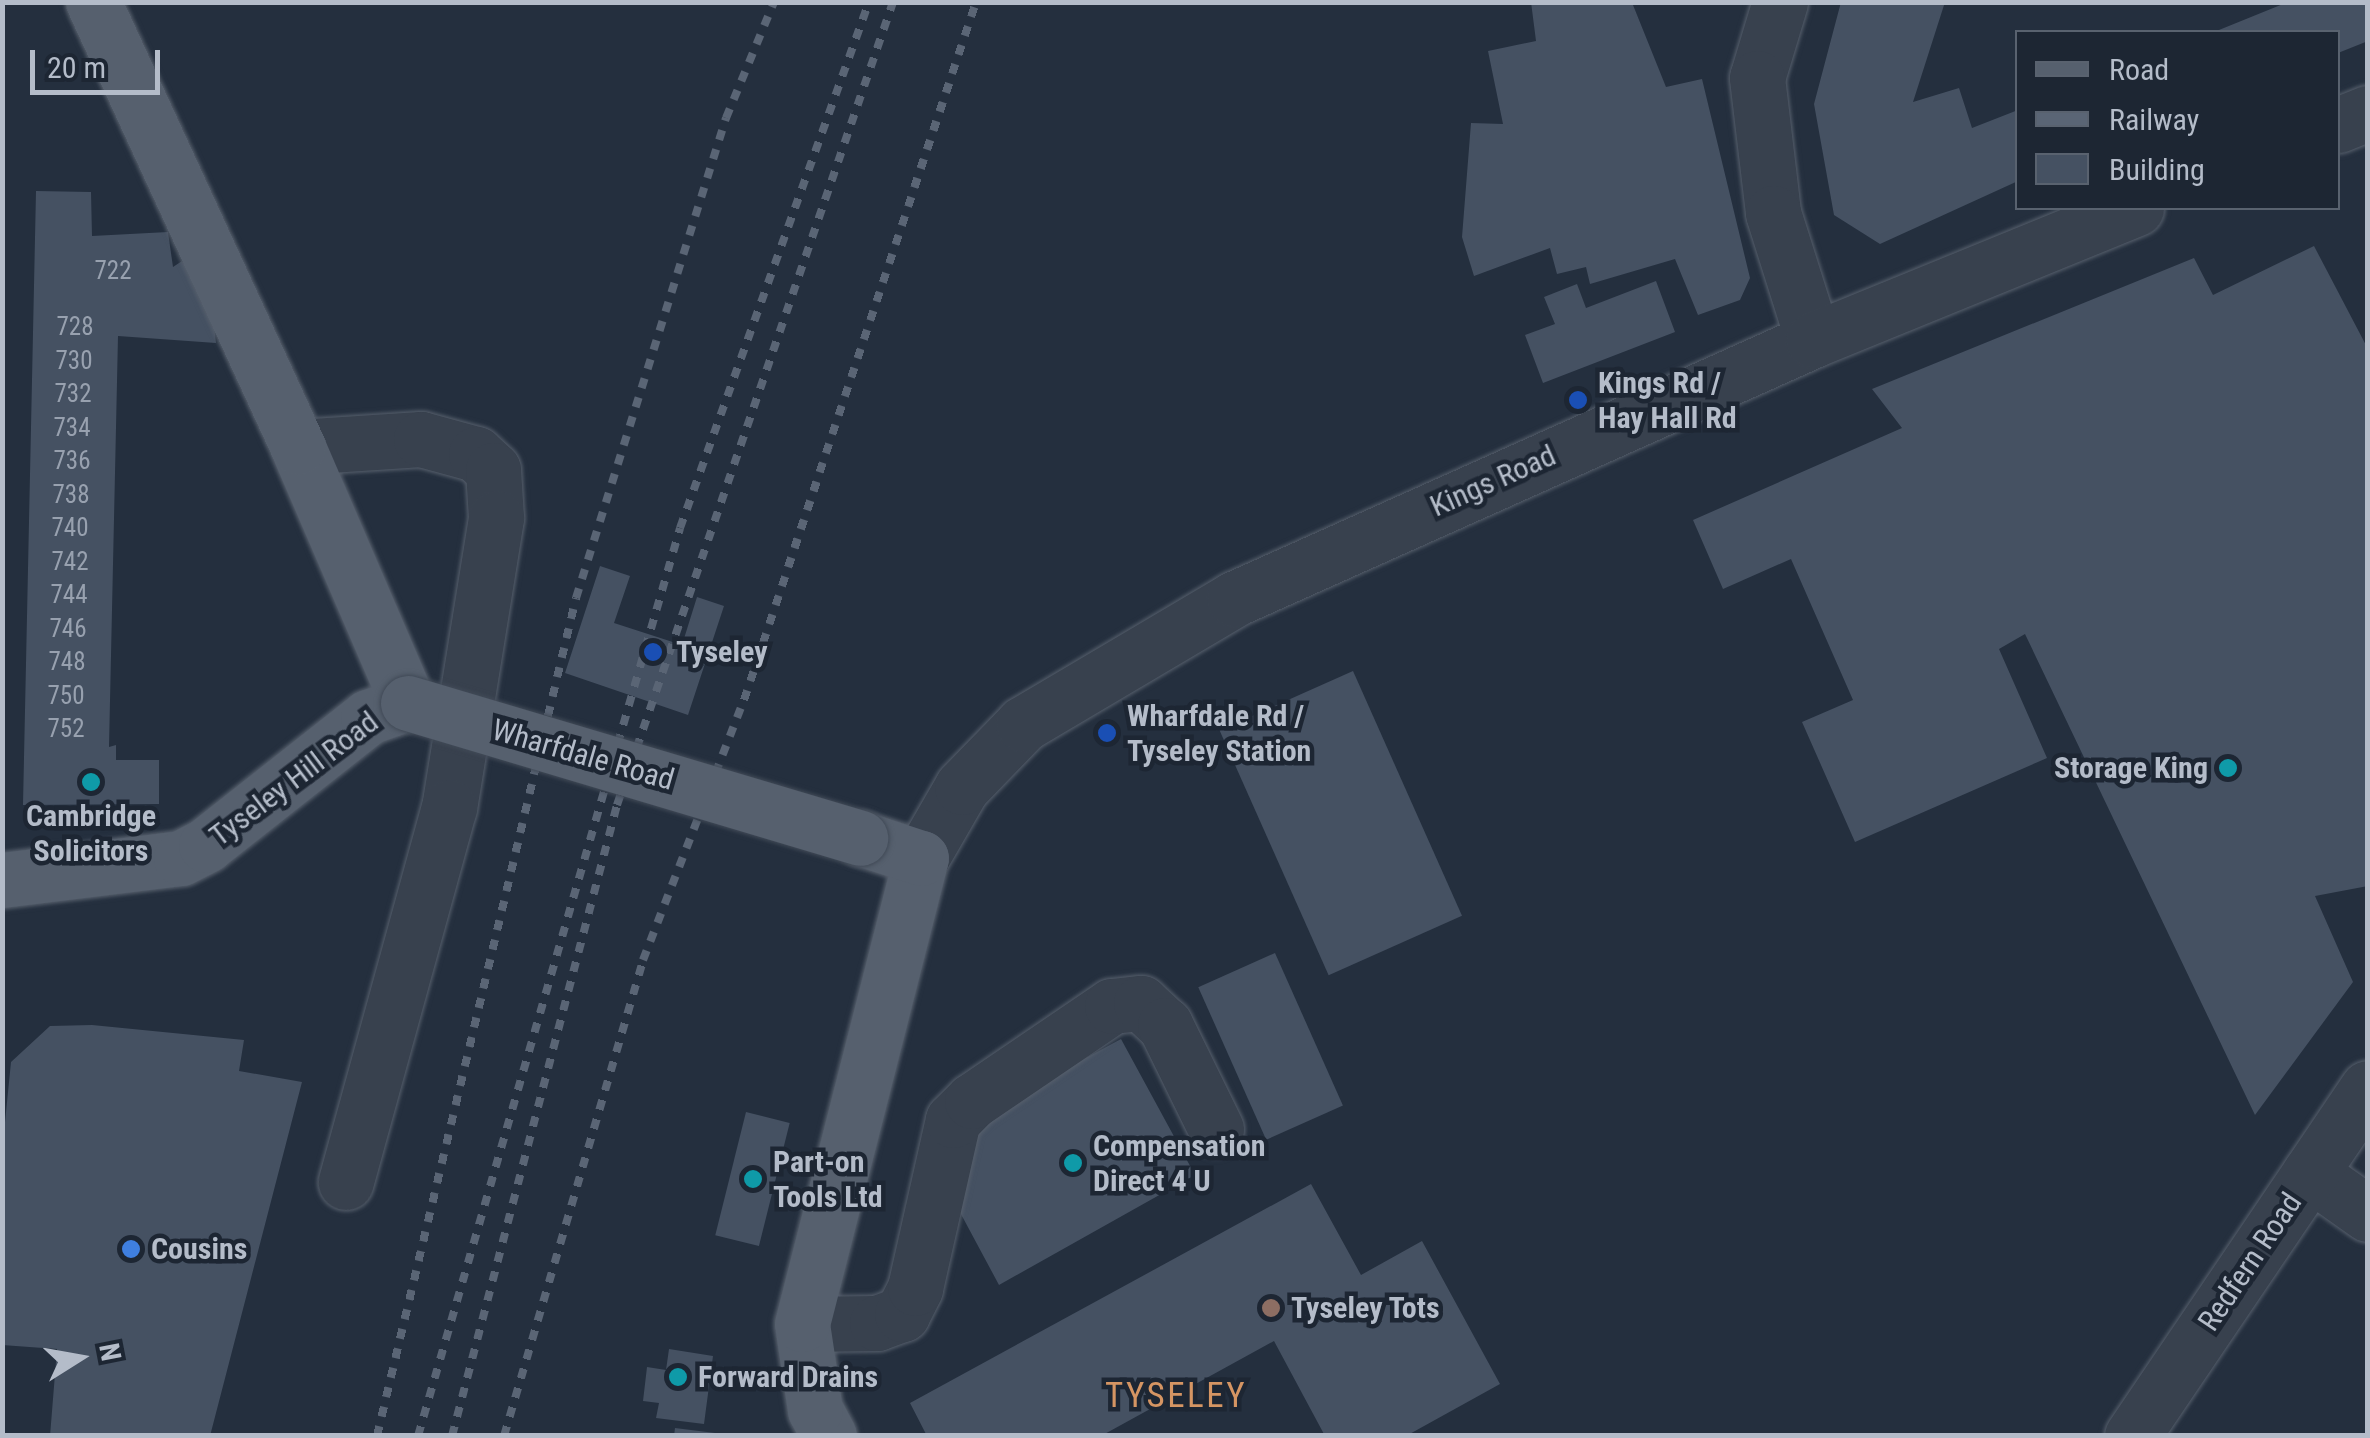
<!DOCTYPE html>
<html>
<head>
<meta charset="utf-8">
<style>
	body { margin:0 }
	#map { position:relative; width:2370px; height:1438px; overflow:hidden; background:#242f3e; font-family:"Roboto Condensed",sans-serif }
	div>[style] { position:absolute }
	.building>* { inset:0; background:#455162; transform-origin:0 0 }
	.roads { filter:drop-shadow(0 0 2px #565f6c) drop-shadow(0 0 2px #565f6c) }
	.minor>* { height:55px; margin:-27.5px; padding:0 27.5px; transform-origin:27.5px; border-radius:27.5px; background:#38414e }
	.major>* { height:55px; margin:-27.5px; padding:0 27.5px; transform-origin:27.5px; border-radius:27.5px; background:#56606e }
	.rail>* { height:8px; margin-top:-4px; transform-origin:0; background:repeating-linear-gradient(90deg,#5a6575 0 10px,transparent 0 20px) }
	.bridges { filter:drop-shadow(0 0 2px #414a57) drop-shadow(0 0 2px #414a57) }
	.major-bridge>* { height:55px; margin:-27.5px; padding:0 27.5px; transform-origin:27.5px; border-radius:27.5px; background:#56606e }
	.dots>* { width:28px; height:28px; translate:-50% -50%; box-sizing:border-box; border:5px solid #1d2633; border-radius:50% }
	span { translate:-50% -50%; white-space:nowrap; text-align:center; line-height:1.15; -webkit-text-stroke:9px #1d2633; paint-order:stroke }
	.number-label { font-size:25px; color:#98a1af }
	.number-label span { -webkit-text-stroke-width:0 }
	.poi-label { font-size:30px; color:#b4bcc9; font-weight:700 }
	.left { translate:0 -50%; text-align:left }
	.right { translate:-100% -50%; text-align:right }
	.street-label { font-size:30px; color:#b4bcc9 }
	.quarter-label { font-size:35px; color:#d59563; letter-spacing:2.5px }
	.frame { position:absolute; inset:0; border:5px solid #b4bcc9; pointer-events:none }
	.legend { position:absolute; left:2015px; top:30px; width:325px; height:180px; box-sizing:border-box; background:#1d2633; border:2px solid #59626f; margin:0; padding:12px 18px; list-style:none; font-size:30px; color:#b4bcc9 }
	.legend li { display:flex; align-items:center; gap:20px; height:50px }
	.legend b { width:50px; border:2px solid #59626f }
	.north { position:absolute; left:30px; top:1308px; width:100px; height:100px; -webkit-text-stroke:8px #1d2633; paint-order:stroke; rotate:79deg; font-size:28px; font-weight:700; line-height:40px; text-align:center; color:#b4bcc9 }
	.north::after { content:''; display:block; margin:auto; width:35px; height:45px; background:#b4bcc9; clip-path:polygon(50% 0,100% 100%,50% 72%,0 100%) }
	.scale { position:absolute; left:30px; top:50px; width:130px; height:45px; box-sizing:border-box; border:5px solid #b4bcc9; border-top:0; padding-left:12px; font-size:30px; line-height:35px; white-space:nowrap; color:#b4bcc9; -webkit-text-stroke:8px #1d2633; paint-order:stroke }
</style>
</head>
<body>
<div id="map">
	<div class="building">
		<div style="clip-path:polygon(1531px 2px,1633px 5px,1666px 87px,1702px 79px,1750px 278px,1740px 300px,1698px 315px,1675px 259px,1590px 284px,1586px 267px,1557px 274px,1550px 248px,1474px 276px,1462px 237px,1471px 123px,1503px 124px,1488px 51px,1536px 41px)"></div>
		<div style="clip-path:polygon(1841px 2px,1945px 2px,1913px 102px,1959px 88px,1972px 128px,2018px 110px,2018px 181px,1880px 244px,1834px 215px,1814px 104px)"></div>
		<div style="clip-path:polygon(2288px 2px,2368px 2px,2368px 41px,2338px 53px,2338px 32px,2214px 32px)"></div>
		<div style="clip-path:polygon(36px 191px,91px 192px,92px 236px,168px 232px,173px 267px,182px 261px,210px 289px,216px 343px,118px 336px,109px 747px,116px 745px,116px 760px,159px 760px,159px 804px,23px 805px)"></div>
		<div style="clip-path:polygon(2314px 246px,2368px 349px,2368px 886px,2315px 896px,2353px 982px,2255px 1115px,2025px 634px,1999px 649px,2047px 758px,1855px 842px,1802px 722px,1853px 700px,1791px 559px,1723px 589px,1693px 520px,1902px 428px,1872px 389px,2194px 258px,2213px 295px)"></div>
		<div style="clip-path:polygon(1656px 281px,1675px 332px,1543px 383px,1525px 335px,1555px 324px,1544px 297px,1577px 284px,1586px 308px)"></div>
		<div style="clip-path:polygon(600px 566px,630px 576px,614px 623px,682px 645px,697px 597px,724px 606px,688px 715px,565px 673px)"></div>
		<div style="left:1353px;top:671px;width:268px;height:146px;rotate:66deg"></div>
		<div style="left:1275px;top:953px;width:167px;height:84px;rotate:66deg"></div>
		<div style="clip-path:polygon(92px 1025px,244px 1040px,239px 1071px,302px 1082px,210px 1436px,50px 1436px,57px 1349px,2px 1345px,2px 1152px,11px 1062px,50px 1026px)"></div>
		<div style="clip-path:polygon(1121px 1039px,1195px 1175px,999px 1285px,940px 1175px,974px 1152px,960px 1126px)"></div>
		<div style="left:746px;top:1112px;width:45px;height:127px;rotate:14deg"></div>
		<div style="clip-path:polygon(1311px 1184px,1361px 1275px,1422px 1241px,1500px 1384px,1406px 1436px,1325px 1436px,1274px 1341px,1101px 1436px,927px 1436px,910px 1403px)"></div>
		<div style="clip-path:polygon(669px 1349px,713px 1356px,704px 1424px,656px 1418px,659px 1403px,643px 1401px,647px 1367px,666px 1370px)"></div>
		<div style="clip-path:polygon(675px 1428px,715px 1433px,714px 1436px,674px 1436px)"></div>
	</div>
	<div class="roads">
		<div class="minor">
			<div style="left:1780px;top:2px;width:79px;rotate:106.8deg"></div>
			<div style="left:1757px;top:78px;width:136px;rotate:83.2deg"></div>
			<div style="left:1773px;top:213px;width:133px;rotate:72.5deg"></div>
			<div style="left:2338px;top:125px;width:32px;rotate:-22deg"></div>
			<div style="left:298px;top:447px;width:123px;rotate:-3.7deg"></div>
			<div style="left:421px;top:439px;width:57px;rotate:15.3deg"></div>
			<div style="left:476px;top:454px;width:23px;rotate:43deg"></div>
			<div style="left:493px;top:470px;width:48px;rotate:86.4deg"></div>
			<div style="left:496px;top:518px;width:293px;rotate:99.2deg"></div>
			<div style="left:449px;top:807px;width:389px;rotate:105.4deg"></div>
			<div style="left:921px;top:858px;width:82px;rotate:-60deg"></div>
			<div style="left:962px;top:787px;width:88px;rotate:-45.9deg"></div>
			<div style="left:1023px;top:724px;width:245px;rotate:-30.6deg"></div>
			<div style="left:1234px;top:599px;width:634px;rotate:-24.1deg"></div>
			<div style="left:1813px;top:340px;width:349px;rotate:-22.2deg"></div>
			<div style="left:2310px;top:1173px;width:71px;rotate:35.3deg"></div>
			<div style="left:802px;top:1324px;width:75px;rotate:-0.8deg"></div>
			<div style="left:877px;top:1323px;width:27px;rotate:-20deg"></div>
			<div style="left:902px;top:1314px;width:29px;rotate:-63deg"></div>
			<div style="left:915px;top:1288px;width:172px;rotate:-77.3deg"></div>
			<div style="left:953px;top:1120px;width:27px;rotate:-45deg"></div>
			<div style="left:972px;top:1101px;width:169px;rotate:-34.2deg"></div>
			<div style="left:1112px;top:1006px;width:29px;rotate:-6deg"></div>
			<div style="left:1141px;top:1003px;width:33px;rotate:43deg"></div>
			<div style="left:1165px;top:1025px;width:116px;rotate:63.9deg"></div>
			<div style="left:2132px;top:1436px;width:420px;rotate:-55.9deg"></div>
		</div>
		<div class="major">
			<div style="left:2px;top:880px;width:180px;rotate:-7deg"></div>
			<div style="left:181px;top:858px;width:28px;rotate:-27deg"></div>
			<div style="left:206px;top:845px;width:206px;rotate:-38.3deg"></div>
			<div style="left:368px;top:717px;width:42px;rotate:-19.3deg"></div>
			<div style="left:408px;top:703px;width:279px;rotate:-113.3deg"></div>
			<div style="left:298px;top:447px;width:490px;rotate:-114.7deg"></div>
			<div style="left:829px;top:1436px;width:30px;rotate:-118deg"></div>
			<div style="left:815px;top:1410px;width:87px;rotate:-98.6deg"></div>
			<div style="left:802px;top:1324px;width:481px;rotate:-75.7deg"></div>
			<div style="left:921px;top:858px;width:64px;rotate:-161.8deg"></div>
		</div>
	</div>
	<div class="rail">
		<div style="left:377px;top:1436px;width:861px;rotate:-76.64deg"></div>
		<div style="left:576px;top:598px;width:503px;rotate:-72.65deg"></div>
		<div style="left:726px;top:118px;width:126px;rotate:-67.5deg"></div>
		<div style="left:418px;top:1436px;width:945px;rotate:-73.9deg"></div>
		<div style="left:680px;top:528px;width:559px;rotate:-70.24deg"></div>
		<div style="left:452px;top:1436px;width:652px;rotate:-75.35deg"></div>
		<div style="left:617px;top:805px;width:849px;rotate:-71.03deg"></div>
		<div style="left:504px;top:1436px;width:496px;rotate:-73.7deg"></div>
		<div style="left:643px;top:960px;width:279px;rotate:-68.8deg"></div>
		<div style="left:744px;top:700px;width:736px;rotate:-71.61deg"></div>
	</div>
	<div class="bridges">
		<div class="major-bridge">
			<div style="left:408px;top:703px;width:472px;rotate:16.6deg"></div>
		</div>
	</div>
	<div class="dots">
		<div style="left:1578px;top:400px;background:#1a4fb4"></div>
		<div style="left:653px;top:652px;background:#1a4fb4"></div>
		<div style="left:1107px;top:733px;background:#1a4fb4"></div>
		<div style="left:2228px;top:768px;background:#0f9aa8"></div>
		<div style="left:91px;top:782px;background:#0f9aa8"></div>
		<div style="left:1073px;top:1163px;background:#0f9aa8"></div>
		<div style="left:753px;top:1179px;background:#0f9aa8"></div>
		<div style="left:131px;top:1249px;background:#3f7fe0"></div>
		<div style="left:1271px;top:1308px;background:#8d6e63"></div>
		<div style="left:678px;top:1377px;background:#0f9aa8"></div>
	</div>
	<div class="number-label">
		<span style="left:113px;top:271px">722</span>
		<span style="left:75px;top:327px">728</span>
		<span style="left:74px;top:361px">730</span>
		<span style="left:73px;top:394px">732</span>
		<span style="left:72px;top:428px">734</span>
		<span style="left:72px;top:461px">736</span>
		<span style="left:71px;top:495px">738</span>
		<span style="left:70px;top:528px">740</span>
		<span style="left:70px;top:562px">742</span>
		<span style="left:69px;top:595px">744</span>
		<span style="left:68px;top:629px">746</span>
		<span style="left:67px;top:662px">748</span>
		<span style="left:66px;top:696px">750</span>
		<span style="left:66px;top:729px">752</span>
	</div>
	<div class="poi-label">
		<span class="left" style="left:1598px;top:400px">Kings Rd /<br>Hay Hall Rd</span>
		<span class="left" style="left:676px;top:652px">Tyseley</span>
		<span class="left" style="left:1127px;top:733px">Wharfdale Rd /<br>Tyseley Station</span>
		<span class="right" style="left:2208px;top:768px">Storage King</span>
		<span style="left:91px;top:833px">Cambridge<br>Solicitors</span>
		<span class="left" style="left:1093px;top:1163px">Compensation<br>Direct 4 U</span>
		<span class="left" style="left:773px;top:1179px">Part-on<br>Tools Ltd</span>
		<span class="left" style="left:151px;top:1249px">Cousins</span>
		<span class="left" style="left:1291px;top:1308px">Tyseley Tots</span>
		<span class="left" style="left:698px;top:1377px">Forward Drains</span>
	</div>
	<div class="street-label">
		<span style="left:1493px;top:481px;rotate:-24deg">Kings Road</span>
		<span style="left:583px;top:755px;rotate:16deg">Wharfdale Road</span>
		<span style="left:294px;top:779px;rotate:-37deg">Tyseley Hill Road</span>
		<span style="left:2250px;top:1262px;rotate:-56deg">Redfern Road</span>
	</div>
	<div class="quarter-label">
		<span style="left:1176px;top:1396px">TYSELEY</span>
	</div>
	<div class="frame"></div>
	<ul class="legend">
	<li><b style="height:12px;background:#56606e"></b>Road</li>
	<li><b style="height:12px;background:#5a6575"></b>Railway</li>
	<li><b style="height:28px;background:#455162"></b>Building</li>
	</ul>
	<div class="north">N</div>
	<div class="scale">20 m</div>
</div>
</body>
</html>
